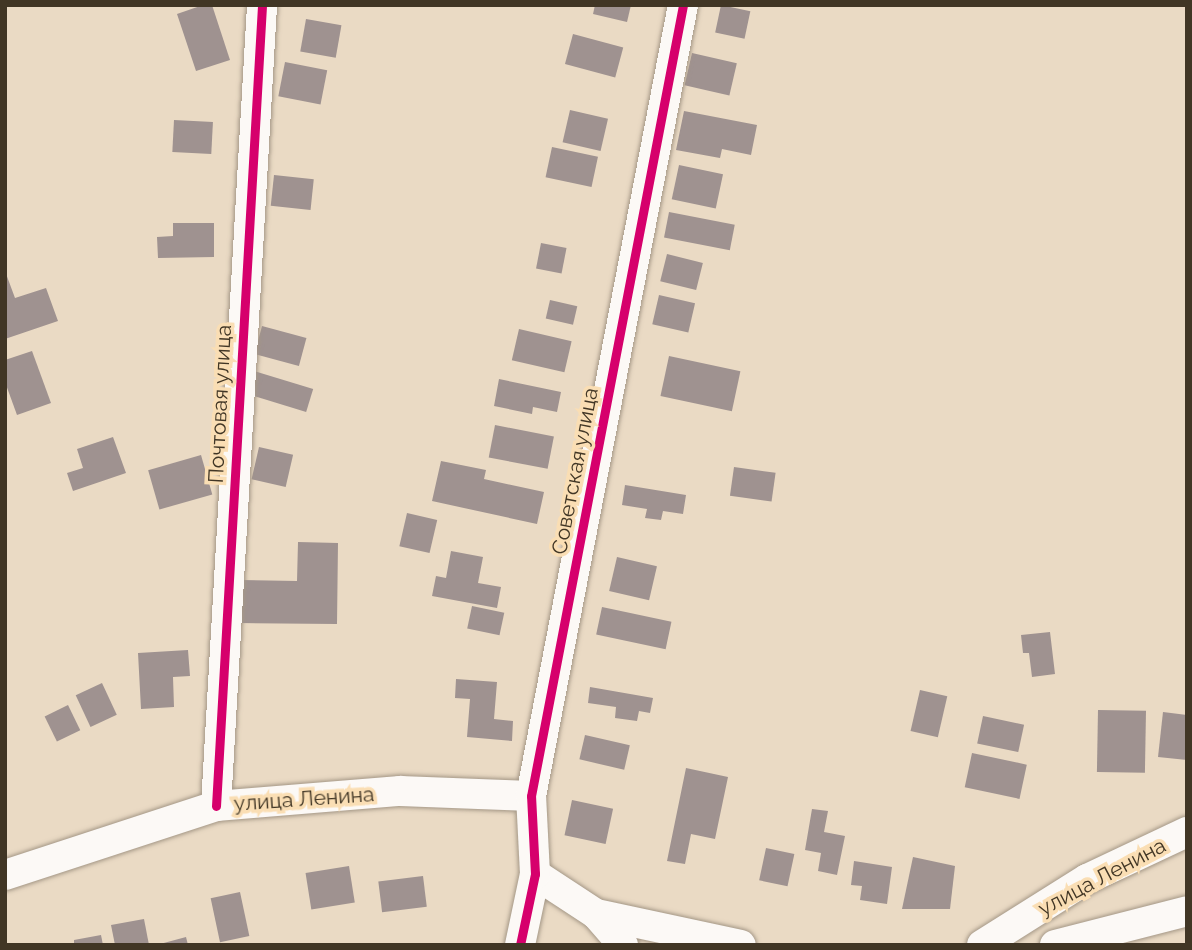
<!DOCTYPE html>
<html>
<head>
<meta charset="utf-8">
<style>
	body { margin:0 }
	#map { position:relative; width:1192px; height:950px; overflow:hidden; background:#eadac4; font-family:Raleway,sans-serif }
	div>[style] { position:absolute }
	.building>* { inset:0; background:#9f9290; transform-origin:0 0 }
	.roads { filter:drop-shadow(0 0 2px #a49786) drop-shadow(0 0 2px #a49786) }
	.street>* { height:30px; margin:-15px; padding:0 15px; transform-origin:15px; border-radius:15px; background:#fcf9f6 }
	.cycleway>* { height:9px; margin:-4.5px; padding:0 4.5px; transform-origin:4.5px; border-radius:4.5px; background:#d6006c }
	span { translate:-50% -50%; white-space:nowrap; text-align:center; line-height:1.15; -webkit-text-stroke:7px #fadeb4; paint-order:stroke }
	.street-label { font-size:21px; color:#413625 }
	.frame { position:absolute; inset:0; border:7px solid #413625; pointer-events:none }
</style>
</head>
<body>
<div id="map">
	<div class="building">
		<div style="clip-path:polygon(203px 5px,212px 5px,230px 60px,196px 71px,177px 14px)"></div>
		<div style="clip-path:polygon(595px 5px,631px 5px,627px 22px,593px 14px)"></div>
		<div style="left:721px;top:5px;width:30px;height:28px;rotate:12deg"></div>
		<div style="left:306px;top:19px;width:36px;height:33px;rotate:10deg"></div>
		<div style="left:573px;top:34px;width:52px;height:31px;rotate:15deg"></div>
		<div style="left:692px;top:53px;width:46px;height:33px;rotate:13deg"></div>
		<div style="left:285px;top:62px;width:43px;height:35px;rotate:11deg"></div>
		<div style="left:570px;top:110px;width:39px;height:33px;rotate:13deg"></div>
		<div style="clip-path:polygon(684px 111px,757px 125px,751px 155px,722px 149px,720px 158px,676px 150px)"></div>
		<div style="left:174px;top:120px;width:39px;height:32px;rotate:3deg"></div>
		<div style="left:552px;top:147px;width:47px;height:31px;rotate:12deg"></div>
		<div style="left:679px;top:165px;width:45px;height:35px;rotate:12deg"></div>
		<div style="left:274px;top:175px;width:40px;height:31px;rotate:6deg"></div>
		<div style="left:669px;top:212px;width:67px;height:26px;rotate:11deg"></div>
		<div style="clip-path:polygon(173px 223px,214px 223px,214px 257px,158px 258px,157px 237px,173px 236px)"></div>
		<div style="left:541px;top:243px;width:26px;height:26px;rotate:11deg"></div>
		<div style="left:667px;top:254px;width:37px;height:28px;rotate:14deg"></div>
		<div style="clip-path:polygon(5px 271px,15px 298px,46px 288px,58px 321px,5px 339px)"></div>
		<div style="left:659px;top:295px;width:37px;height:30px;rotate:13deg"></div>
		<div style="left:550px;top:300px;width:28px;height:19px;rotate:13deg"></div>
		<div style="left:262px;top:326px;width:46px;height:29px;rotate:15deg"></div>
		<div style="left:519px;top:329px;width:54px;height:32px;rotate:13deg"></div>
		<div style="clip-path:polygon(32px 351px,51px 403px,17px 415px,5px 382px,5px 360px)"></div>
		<div style="left:669px;top:356px;width:73px;height:41px;rotate:12deg"></div>
		<div style="left:251px;top:370px;width:65px;height:24px;rotate:17deg"></div>
		<div style="clip-path:polygon(499px 379px,561px 392px,557px 412px,533px 407px,532px 414px,494px 406px)"></div>
		<div style="left:495px;top:425px;width:60px;height:33px;rotate:11deg"></div>
		<div style="clip-path:polygon(113px 437px,126px 473px,73px 491px,67px 473px,83px 468px,77px 449px)"></div>
		<div style="left:259px;top:447px;width:35px;height:33px;rotate:13deg"></div>
		<div style="left:201px;top:455px;width:41px;height:55px;rotate:74deg"></div>
		<div style="clip-path:polygon(441px 461px,486px 470px,484px 479px,544px 492px,537px 524px,432px 501px)"></div>
		<div style="left:734px;top:467px;width:42px;height:29px;rotate:8deg"></div>
		<div style="clip-path:polygon(625px 485px,686px 495px,683px 514px,663px 511px,661px 520px,645px 518px,647px 509px,622px 505px)"></div>
		<div style="left:407px;top:513px;width:31px;height:34px;rotate:13deg"></div>
		<div style="clip-path:polygon(298px 542px,338px 543px,337px 624px,240px 623px,241px 580px,297px 581px)"></div>
		<div style="clip-path:polygon(451px 551px,483px 557px,478px 583px,501px 587px,497px 608px,432px 596px,436px 576px,446px 578px)"></div>
		<div style="left:617px;top:557px;width:41px;height:35px;rotate:13deg"></div>
		<div style="left:472px;top:606px;width:33px;height:23px;rotate:12deg"></div>
		<div style="left:602px;top:607px;width:71px;height:28px;rotate:12deg"></div>
		<div style="clip-path:polygon(1050px 632px,1055px 674px,1032px 677px,1029px 653px,1023px 653px,1021px 635px)"></div>
		<div style="clip-path:polygon(188px 650px,190px 676px,173px 677px,174px 707px,141px 709px,138px 653px)"></div>
		<div style="clip-path:polygon(456px 679px,497px 682px,494px 719px,513px 721px,512px 741px,467px 737px,470px 699px,455px 698px)"></div>
		<div style="left:102px;top:683px;width:35px;height:29px;rotate:65deg"></div>
		<div style="clip-path:polygon(590px 687px,653px 698px,650px 713px,639px 711px,637px 721px,615px 718px,616px 707px,588px 703px)"></div>
		<div style="left:920px;top:690px;width:28px;height:42px;rotate:13deg"></div>
		<div style="left:68px;top:705px;width:28px;height:26px;rotate:64deg"></div>
		<div style="left:1098px;top:710px;width:48px;height:62px;rotate:1deg"></div>
		<div style="clip-path:polygon(1163px 712px,1187px 715px,1187px 760px,1158px 757px)"></div>
		<div style="left:983px;top:716px;width:42px;height:28px;rotate:12deg"></div>
		<div style="left:585px;top:735px;width:46px;height:25px;rotate:13deg"></div>
		<div style="left:972px;top:753px;width:56px;height:35px;rotate:12deg"></div>
		<div style="clip-path:polygon(686px 768px,728px 777px,715px 839px,691px 834px,685px 864px,667px 861px)"></div>
		<div style="left:572px;top:800px;width:42px;height:36px;rotate:12deg"></div>
		<div style="clip-path:polygon(812px 809px,828px 811px,824px 832px,845px 836px,837px 875px,818px 871px,821px 853px,805px 850px)"></div>
		<div style="left:766px;top:848px;width:29px;height:33px;rotate:12deg"></div>
		<div style="clip-path:polygon(913px 857px,955px 866px,950px 909px,902px 909px)"></div>
		<div style="clip-path:polygon(854px 861px,892px 867px,887px 904px,860px 900px,862px 886px,851px 885px)"></div>
		<div style="left:349px;top:866px;width:37px;height:44px;rotate:81deg"></div>
		<div style="left:423px;top:876px;width:31px;height:45px;rotate:83deg"></div>
		<div style="left:240px;top:892px;width:45px;height:30px;rotate:78deg"></div>
		<div style="clip-path:polygon(144px 919px,149px 945px,115px 945px,111px 925px)"></div>
		<div style="clip-path:polygon(101px 935px,103px 945px,74px 945px,74px 940px)"></div>
		<div style="clip-path:polygon(186px 937px,188px 945px,160px 945px,160px 944px)"></div>
	</div>
	<div class="roads">
		<div class="street">
			<div style="left:216px;top:806px;width:802px;rotate:-86.71deg"></div>
			<div style="left:535px;top:874px;width:73px;rotate:33.3deg"></div>
			<div style="left:596px;top:914px;width:41px;rotate:48.9deg"></div>
			<div style="left:5px;top:875px;width:222px;rotate:-18.1deg"></div>
			<div style="left:216px;top:806px;width:185px;rotate:-4.7deg"></div>
			<div style="left:400px;top:791px;width:131px;rotate:2.2deg"></div>
			<div style="left:596px;top:914px;width:148px;rotate:12.1deg"></div>
			<div style="left:520px;top:945px;width:73px;rotate:-78.1deg"></div>
			<div style="left:535px;top:874px;width:78px;rotate:-92.9deg"></div>
			<div style="left:531px;top:796px;width:805px;rotate:-79.12deg"></div>
			<div style="left:982px;top:945px;width:124px;rotate:-32.2deg"></div>
			<div style="left:1087px;top:879px;width:110px;rotate:-25.2deg"></div>
			<div style="left:1055px;top:945px;width:136px;rotate:-14.4deg"></div>
		</div>
	</div>
	<div class="cycleway">
		<div style="left:216px;top:806px;width:802px;rotate:-86.71deg"></div>
		<div style="left:520px;top:945px;width:73px;rotate:-78.1deg"></div>
		<div style="left:535px;top:874px;width:78px;rotate:-92.9deg"></div>
		<div style="left:531px;top:796px;width:805px;rotate:-79.12deg"></div>
	</div>
	<div class="street-label">
		<span style="left:220px;top:404px;rotate:-87deg">Почтовая улица</span>
		<span style="left:575px;top:471px;rotate:-79deg">Советская улица</span>
		<span style="left:304px;top:799px;rotate:-4deg">улица Ленина</span>
		<span style="left:1102px;top:877px;rotate:-28deg">улица Ленина</span>
	</div>
	<div class="frame"></div>
</div>
</body>
</html>
